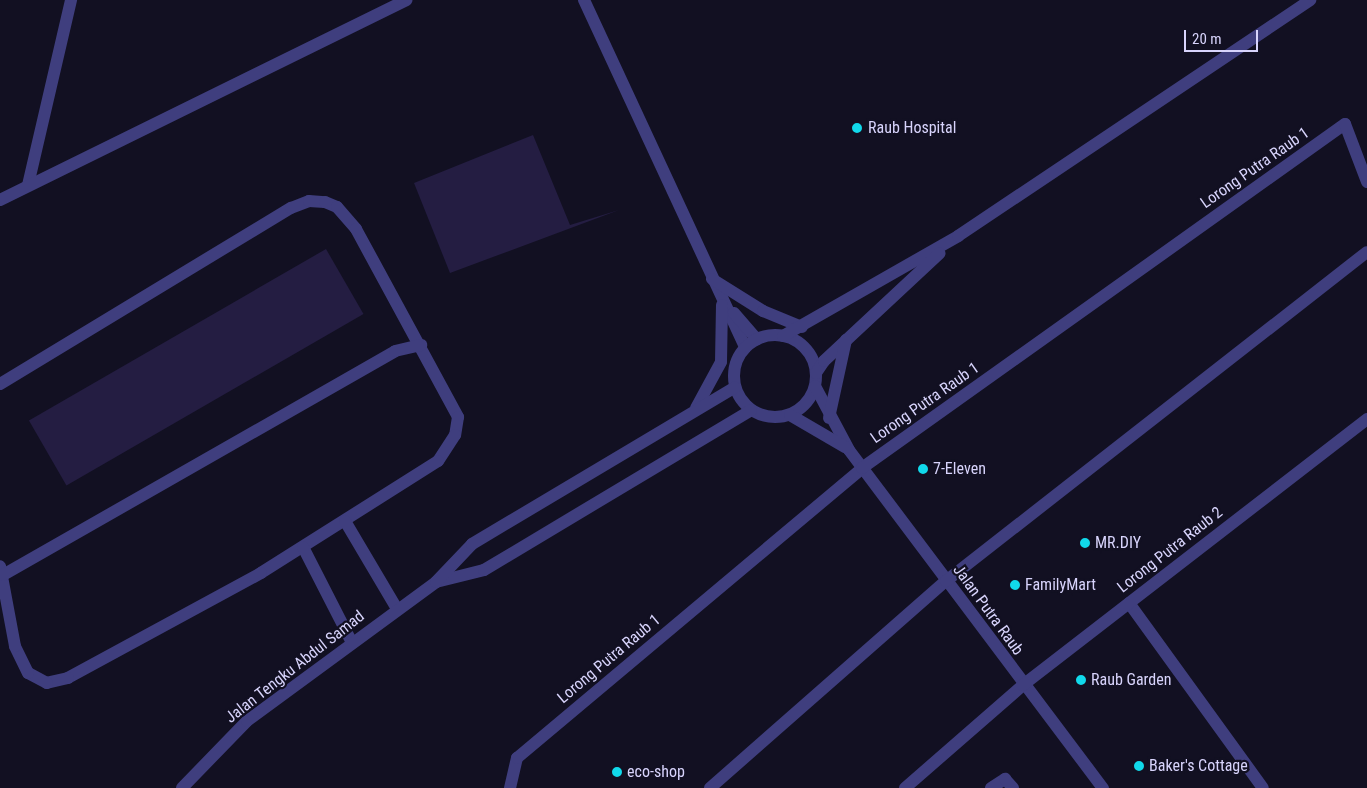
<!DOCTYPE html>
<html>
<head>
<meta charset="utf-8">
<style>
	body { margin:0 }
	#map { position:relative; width:1367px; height:788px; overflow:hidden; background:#121022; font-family:"Roboto Condensed",sans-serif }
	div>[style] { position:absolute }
	.building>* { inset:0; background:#241d42; transform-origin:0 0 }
	.minor>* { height:12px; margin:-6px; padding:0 6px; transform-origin:6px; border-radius:6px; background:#3f3e7e }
	.minor>.ring { margin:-6px; padding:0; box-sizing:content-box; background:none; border:12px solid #3f3e7e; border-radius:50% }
	.dots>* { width:14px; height:14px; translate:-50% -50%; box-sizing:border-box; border:2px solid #121022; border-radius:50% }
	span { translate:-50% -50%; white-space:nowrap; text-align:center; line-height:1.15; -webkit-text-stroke:4.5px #121022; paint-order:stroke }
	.poi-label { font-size:16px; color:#d8d4fc }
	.left { translate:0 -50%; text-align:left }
	.street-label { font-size:16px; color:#d8d4fc }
	.scale { position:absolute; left:1184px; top:30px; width:74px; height:22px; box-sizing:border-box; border:2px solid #d8d4fc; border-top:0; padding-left:6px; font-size:15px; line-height:18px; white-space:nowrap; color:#d8d4fc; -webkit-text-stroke:4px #121022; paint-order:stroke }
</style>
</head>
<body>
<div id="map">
	<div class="building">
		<div style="clip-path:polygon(533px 135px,570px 225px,619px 210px,450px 273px,414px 183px)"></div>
		<div style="left:326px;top:249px;width:75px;height:343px;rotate:60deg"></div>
	</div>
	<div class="minor">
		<div style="left:584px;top:0;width:383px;rotate:65.1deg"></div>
		<div style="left:28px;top:185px;width:190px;rotate:-76.9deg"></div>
		<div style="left:0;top:200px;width:453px;rotate:-26.2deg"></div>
		<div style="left:712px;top:279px;width:60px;rotate:32.1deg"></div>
		<div style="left:763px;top:311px;width:42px;rotate:22.3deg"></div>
		<div style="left:734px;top:313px;width:35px;rotate:49deg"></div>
		<div class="ring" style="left:734px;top:335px;width:70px;height:70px"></div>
		<div style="left:783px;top:336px;width:202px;rotate:-29.7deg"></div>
		<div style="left:958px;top:236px;width:424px;rotate:-33.8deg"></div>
		<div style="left:816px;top:373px;width:14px;rotate:-56deg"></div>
		<div style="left:824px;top:361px;width:158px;rotate:-43deg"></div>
		<div style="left:0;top:384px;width:340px;rotate:-31.2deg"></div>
		<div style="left:291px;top:208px;width:19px;rotate:-21deg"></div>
		<div style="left:309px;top:201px;width:16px;rotate:4deg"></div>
		<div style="left:325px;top:202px;width:13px;rotate:23deg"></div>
		<div style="left:337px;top:207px;width:29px;rotate:49deg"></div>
		<div style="left:356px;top:229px;width:214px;rotate:61.5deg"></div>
		<div style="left:458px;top:417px;width:18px;rotate:99deg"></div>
		<div style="left:455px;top:435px;width:31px;rotate:123deg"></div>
		<div style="left:438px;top:461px;width:209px;rotate:147.7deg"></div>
		<div style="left:261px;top:573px;width:220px;rotate:151.5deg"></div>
		<div style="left:68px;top:678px;width:22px;rotate:167deg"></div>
		<div style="left:47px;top:683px;width:21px;rotate:-152deg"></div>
		<div style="left:28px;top:673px;width:30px;rotate:-116deg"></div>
		<div style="left:15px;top:646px;width:81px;rotate:-100.6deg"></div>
		<div style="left:815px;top:386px;width:72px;rotate:62deg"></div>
		<div style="left:849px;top:450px;width:423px;rotate:53.1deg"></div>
		<div style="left:696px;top:408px;width:52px;rotate:-61.5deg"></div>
		<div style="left:721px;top:362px;width:57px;rotate:-89deg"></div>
		<div style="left:790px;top:415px;width:64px;rotate:30.2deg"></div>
		<div style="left:829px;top:418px;width:80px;rotate:-77.7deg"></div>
		<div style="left:345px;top:521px;width:102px;rotate:59.4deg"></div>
		<div style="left:303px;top:547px;width:106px;rotate:62.9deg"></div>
		<div style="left:3px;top:575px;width:451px;rotate:-29.7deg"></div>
		<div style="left:395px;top:351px;width:27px;rotate:-13deg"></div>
		<div style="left:436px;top:582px;width:49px;rotate:-14deg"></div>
		<div style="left:484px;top:570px;width:311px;rotate:-30.9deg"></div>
		<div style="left:1129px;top:603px;width:228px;rotate:54.1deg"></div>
		<div style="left:182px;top:788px;width:93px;rotate:-45.9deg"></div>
		<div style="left:247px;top:721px;width:235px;rotate:-36.3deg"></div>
		<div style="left:436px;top:582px;width:52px;rotate:-46.5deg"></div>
		<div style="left:472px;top:544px;width:306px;rotate:-30.8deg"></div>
		<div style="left:510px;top:788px;width:31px;rotate:-77deg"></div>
		<div style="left:517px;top:758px;width:451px;rotate:-40deg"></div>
		<div style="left:862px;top:468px;width:593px;rotate:-35.46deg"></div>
		<div style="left:1345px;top:124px;width:62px;rotate:69.2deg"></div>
		<div style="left:710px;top:788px;width:314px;rotate:-41.3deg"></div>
		<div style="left:946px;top:581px;width:534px;rotate:-38.01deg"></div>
		<div style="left:905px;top:788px;width:157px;rotate:-41.1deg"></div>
		<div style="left:1023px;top:685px;width:435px;rotate:-37.7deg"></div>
		<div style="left:991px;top:788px;width:17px;rotate:-33deg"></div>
		<div style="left:1005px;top:779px;width:12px;rotate:48deg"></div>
	</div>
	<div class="dots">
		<div style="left:857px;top:128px;background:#11d9eb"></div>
		<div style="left:923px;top:469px;background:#11d9eb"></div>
		<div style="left:1085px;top:543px;background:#11d9eb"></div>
		<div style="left:1015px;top:585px;background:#11d9eb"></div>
		<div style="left:1081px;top:680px;background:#11d9eb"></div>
		<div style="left:1139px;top:766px;background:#11d9eb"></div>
		<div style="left:617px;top:772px;background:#11d9eb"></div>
	</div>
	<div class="poi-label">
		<span class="left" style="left:868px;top:128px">Raub Hospital</span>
		<span class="left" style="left:933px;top:469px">7-Eleven</span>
		<span class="left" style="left:1095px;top:543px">MR.DIY</span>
		<span class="left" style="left:1025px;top:585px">FamilyMart</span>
		<span class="left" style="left:1091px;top:680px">Raub Garden</span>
		<span class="left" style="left:1149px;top:766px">Baker's Cottage</span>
		<span class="left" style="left:627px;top:772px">eco-shop</span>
	</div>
	<div class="street-label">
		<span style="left:1255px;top:168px;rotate:-35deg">Lorong Putra Raub 1</span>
		<span style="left:925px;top:403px;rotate:-35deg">Lorong Putra Raub 1</span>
		<span style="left:1170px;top:550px;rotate:-38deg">Lorong Putra Raub 2</span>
		<span style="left:988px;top:610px;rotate:54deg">Jalan Putra Raub</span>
		<span style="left:609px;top:659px;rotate:-40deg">Lorong Putra Raub 1</span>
		<span style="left:295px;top:667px;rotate:-38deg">Jalan Tengku Abdul Samad</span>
	</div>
	<div class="scale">20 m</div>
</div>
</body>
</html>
